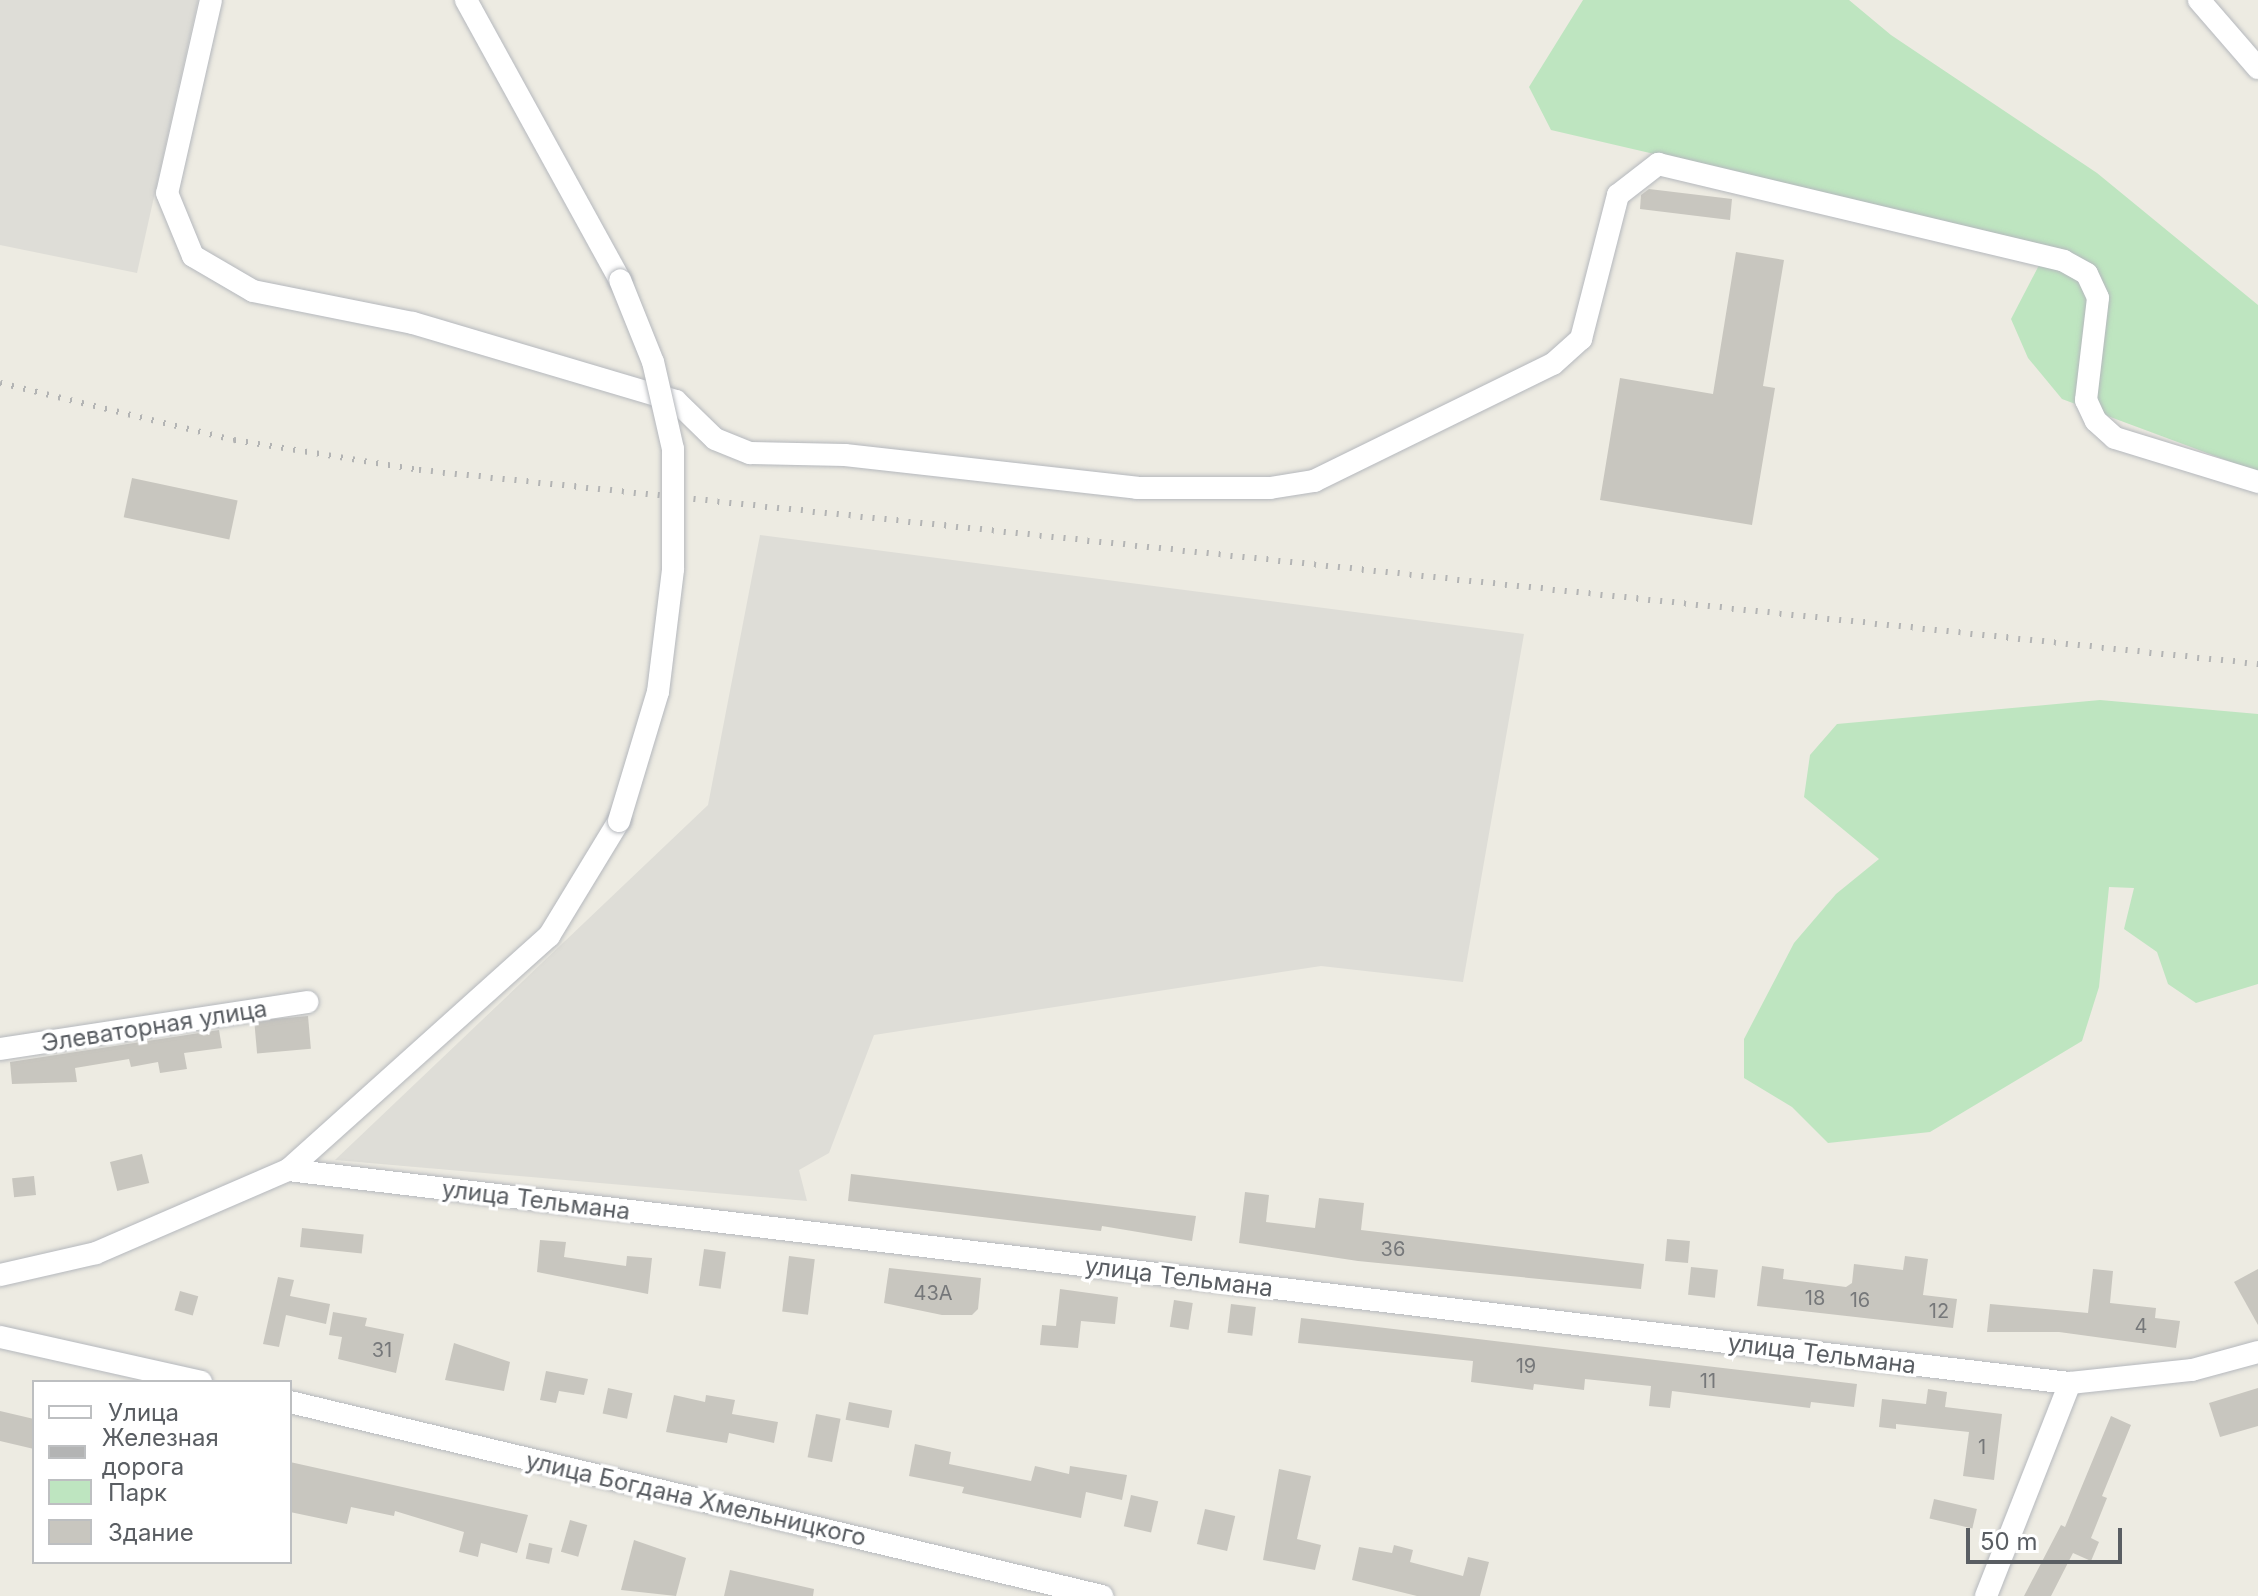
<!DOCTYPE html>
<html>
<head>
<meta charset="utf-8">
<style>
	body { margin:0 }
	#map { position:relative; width:2258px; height:1596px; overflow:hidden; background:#edebe2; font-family:Inter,sans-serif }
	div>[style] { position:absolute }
	.industrial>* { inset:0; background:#deddd7 }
	.green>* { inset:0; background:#bee5c0 }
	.building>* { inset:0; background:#c8c6bf; transform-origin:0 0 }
	.roads { filter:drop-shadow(0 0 2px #b5b8bd) drop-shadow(0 0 2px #b5b8bd) }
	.minor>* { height:22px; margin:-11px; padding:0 11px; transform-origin:11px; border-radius:11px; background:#fff }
	.rail>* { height:6px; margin-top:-3px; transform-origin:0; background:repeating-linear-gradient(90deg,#b3b4b4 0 2px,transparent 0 12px) }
	.bridges { filter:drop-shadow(0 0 2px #b5b8bd) drop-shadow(0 0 2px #b5b8bd) }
	.minor-bridge>* { height:22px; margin:-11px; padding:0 11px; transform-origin:11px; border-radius:11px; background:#fff }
	span { translate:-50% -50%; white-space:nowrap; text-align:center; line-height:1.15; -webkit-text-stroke:7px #fff; paint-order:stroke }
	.number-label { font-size:20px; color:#76787a }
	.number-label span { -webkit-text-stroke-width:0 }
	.street-label { font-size:24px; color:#5a5e63 }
	.legend { position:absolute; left:32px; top:1380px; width:260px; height:184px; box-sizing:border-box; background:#fff; border:2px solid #bdbfc1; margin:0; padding:10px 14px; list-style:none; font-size:24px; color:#5a5e63 }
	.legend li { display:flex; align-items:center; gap:16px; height:40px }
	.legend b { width:40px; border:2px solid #bdbfc1 }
	.scale { position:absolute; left:1966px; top:1528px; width:156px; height:36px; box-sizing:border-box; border:4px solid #5a5e63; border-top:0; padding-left:10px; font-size:24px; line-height:28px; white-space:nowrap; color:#5a5e63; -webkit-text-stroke:6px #fff; paint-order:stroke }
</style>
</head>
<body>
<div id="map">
	<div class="industrial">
		<div style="clip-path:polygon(0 0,198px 0,137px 273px,0 245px)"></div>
		<div style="clip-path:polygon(760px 535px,1524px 634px,1463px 982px,1321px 966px,874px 1035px,829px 1153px,799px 1170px,807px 1201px,335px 1160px,708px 805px)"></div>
	</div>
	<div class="green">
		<div style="clip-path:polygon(1583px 0,1849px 0,1891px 35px,2097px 173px,2258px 305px,2258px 472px,2062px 399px,2028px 358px,2011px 319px,2049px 246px,1551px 130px,1529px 87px)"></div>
		<div style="clip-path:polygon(2100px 700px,2258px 714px,2258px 984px,2196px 1003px,2168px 984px,2157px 952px,2124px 929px,2134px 888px,2109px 887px,2099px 987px,2082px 1041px,1930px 1132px,1828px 1143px,1792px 1107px,1744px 1078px,1744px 1039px,1794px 943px,1836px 894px,1879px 859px,1804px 797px,1810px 755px,1837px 724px)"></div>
	</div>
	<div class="building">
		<div style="clip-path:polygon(1649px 189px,1732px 199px,1730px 220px,1640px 209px,1641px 195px)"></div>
		<div style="clip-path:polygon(1736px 252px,1784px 260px,1763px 386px,1775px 388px,1752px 525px,1600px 500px,1620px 378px,1713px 394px)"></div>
		<div style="left:132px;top:478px;width:108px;height:40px;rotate:12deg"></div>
		<div style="left:308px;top:1016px;width:33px;height:54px;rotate:85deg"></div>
		<div style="clip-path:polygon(219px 1030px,222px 1048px,184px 1053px,187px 1069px,160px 1073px,158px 1062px,131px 1067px,129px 1059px,75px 1068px,77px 1082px,12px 1084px,10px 1062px)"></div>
		<div style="left:142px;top:1154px;width:30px;height:33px;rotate:76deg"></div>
		<div style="clip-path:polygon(851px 1174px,1196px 1216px,1192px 1241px,1102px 1226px,1101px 1231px,848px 1201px)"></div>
		<div style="left:34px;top:1176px;width:19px;height:22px;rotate:84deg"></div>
		<div style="clip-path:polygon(1245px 1192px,1269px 1195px,1266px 1222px,1315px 1228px,1319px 1198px,1364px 1203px,1361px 1230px,1644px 1264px,1641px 1289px,1358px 1261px,1239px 1243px)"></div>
		<div style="left:302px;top:1228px;width:62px;height:19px;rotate:6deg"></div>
		<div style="left:1667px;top:1239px;width:23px;height:22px;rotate:5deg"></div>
		<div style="clip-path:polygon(540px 1240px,566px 1242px,564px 1257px,626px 1266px,627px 1256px,652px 1258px,648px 1294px,537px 1272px)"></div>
		<div style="left:704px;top:1249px;width:22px;height:37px;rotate:8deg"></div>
		<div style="left:789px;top:1256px;width:26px;height:56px;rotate:7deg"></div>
		<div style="clip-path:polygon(1905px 1256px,1928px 1259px,1923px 1295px,1957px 1299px,1953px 1328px,1757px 1306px,1762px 1266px,1784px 1269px,1783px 1279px,1846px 1287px,1852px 1283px,1854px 1264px,1903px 1270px)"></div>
		<div style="left:1691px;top:1267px;width:27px;height:28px;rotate:6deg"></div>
		<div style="clip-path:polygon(889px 1268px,981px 1278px,978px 1309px,972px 1315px,942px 1315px,884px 1303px)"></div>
		<div style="clip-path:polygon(2093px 1269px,2113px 1271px,2110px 1303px,2156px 1308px,2155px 1318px,2180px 1321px,2176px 1348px,2059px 1332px,1987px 1332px,1990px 1304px,2088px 1313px)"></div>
		<div style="clip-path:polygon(2258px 1269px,2258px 1325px,2234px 1282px)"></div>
		<div style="clip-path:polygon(278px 1277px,294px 1280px,290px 1296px,330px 1304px,326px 1324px,286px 1315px,279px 1347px,263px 1344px)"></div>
		<div style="clip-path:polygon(1060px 1289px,1118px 1297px,1115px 1324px,1081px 1321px,1078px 1348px,1040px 1345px,1042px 1325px,1056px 1326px)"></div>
		<div style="left:180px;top:1291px;width:19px;height:20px;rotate:16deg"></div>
		<div style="left:1174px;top:1300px;width:19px;height:27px;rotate:9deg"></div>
		<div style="left:1231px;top:1304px;width:25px;height:29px;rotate:7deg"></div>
		<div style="clip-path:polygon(333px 1312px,367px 1318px,365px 1326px,404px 1334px,396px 1373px,338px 1359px,342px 1337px,329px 1335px)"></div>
		<div style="clip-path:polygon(1301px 1318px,1857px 1384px,1854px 1407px,1811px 1402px,1810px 1408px,1672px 1391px,1670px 1408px,1649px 1406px,1651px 1386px,1585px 1379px,1584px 1390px,1534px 1384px,1533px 1390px,1471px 1382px,1473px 1361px,1298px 1343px)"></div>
		<div style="clip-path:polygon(454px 1343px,510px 1362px,504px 1391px,445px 1380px)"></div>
		<div style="clip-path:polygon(546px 1371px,588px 1379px,584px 1395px,559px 1391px,556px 1403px,540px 1400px)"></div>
		<div style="left:608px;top:1388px;width:25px;height:26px;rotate:12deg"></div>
		<div style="clip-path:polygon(2258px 1388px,2258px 1426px,2220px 1437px,2209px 1403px)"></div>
		<div style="clip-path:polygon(1928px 1389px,1947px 1392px,1945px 1407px,2002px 1414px,1994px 1480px,1963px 1476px,1969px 1432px,1896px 1424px,1896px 1429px,1879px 1427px,1882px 1399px,1926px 1404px)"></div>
		<div style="clip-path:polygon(674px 1395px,705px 1402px,706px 1395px,735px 1400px,732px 1414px,778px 1422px,774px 1443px,729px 1433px,727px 1443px,666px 1432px)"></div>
		<div style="left:849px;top:1402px;width:44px;height:18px;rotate:11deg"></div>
		<div style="clip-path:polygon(0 1411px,34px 1419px,34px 1449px,0 1441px)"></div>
		<div style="left:816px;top:1414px;width:25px;height:44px;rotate:11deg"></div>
		<div style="clip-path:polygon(2111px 1416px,2131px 1425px,2102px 1496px,2107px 1498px,2091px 1538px,2099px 1542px,2091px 1561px,2073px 1553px,2051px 1596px,2024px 1596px,2061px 1525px,2065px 1527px)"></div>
		<div style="clip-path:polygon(915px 1444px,951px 1452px,949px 1464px,1031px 1481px,1035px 1466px,1069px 1474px,1070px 1466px,1127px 1475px,1122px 1500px,1086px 1492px,1081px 1518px,962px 1493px,964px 1487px,909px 1476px)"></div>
		<div style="clip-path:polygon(290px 1462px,528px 1515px,517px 1553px,481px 1543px,478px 1557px,459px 1552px,464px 1532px,395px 1511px,394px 1516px,351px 1507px,347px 1524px,290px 1512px)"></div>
		<div style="clip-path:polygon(1279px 1469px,1311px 1476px,1297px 1539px,1321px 1545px,1315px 1570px,1263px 1560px)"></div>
		<div style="left:1131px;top:1495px;width:28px;height:32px;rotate:13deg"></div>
		<div style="left:1934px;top:1499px;width:44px;height:20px;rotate:13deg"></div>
		<div style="left:1205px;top:1509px;width:31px;height:36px;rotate:13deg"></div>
		<div style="left:570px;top:1520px;width:18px;height:33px;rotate:16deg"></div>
		<div style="clip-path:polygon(634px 1540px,686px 1558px,676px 1596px,621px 1590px)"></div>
		<div style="left:529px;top:1543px;width:24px;height:16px;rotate:12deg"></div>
		<div style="clip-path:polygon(1394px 1545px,1413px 1550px,1410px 1562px,1463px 1576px,1468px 1557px,1489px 1562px,1480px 1596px,1417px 1596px,1352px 1580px,1359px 1547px,1392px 1553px)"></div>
		<div style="clip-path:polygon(730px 1570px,814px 1589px,813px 1596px,724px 1596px)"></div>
	</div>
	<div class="roads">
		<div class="minor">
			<div style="left:211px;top:0;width:198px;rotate:102.8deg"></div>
			<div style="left:167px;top:193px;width:68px;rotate:67.6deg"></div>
			<div style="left:193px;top:256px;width:69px;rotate:30.3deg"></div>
			<div style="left:253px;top:291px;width:163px;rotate:11.3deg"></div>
			<div style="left:413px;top:323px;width:274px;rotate:16.5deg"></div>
			<div style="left:676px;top:401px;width:54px;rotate:44.3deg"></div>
			<div style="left:715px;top:439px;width:38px;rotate:22deg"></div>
			<div style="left:750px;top:453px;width:95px;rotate:1.2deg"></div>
			<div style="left:845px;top:455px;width:294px;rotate:6.4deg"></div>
			<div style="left:1137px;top:488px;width:133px"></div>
			<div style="left:1270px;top:488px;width:45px;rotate:-9deg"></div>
			<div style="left:1314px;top:481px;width:266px;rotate:-26.1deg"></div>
			<div style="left:1553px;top:364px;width:38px;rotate:-42deg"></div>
			<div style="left:1581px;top:339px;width:149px;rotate:-75.6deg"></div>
			<div style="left:1618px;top:195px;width:51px;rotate:-37.8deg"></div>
			<div style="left:1658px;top:164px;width:417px;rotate:13.4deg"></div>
			<div style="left:2064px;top:261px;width:26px;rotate:29deg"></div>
			<div style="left:2087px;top:274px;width:26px;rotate:65deg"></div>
			<div style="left:2098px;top:298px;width:103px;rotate:96.7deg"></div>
			<div style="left:2086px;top:400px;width:23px;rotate:65deg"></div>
			<div style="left:2096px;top:421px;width:25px;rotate:42deg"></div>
			<div style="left:2115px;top:438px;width:150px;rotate:17.1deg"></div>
			<div style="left:466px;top:0;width:320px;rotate:61.2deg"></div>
			<div style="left:2199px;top:0;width:90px;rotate:49.1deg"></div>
			<div style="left:0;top:1049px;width:311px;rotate:-8.7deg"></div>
			<div style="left:288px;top:1170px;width:1795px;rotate:6.82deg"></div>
			<div style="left:0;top:1275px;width:98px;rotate:-12.9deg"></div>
			<div style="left:96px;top:1253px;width:209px;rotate:-23.4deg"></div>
			<div style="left:288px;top:1170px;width:351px;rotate:-41.9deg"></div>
			<div style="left:549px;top:936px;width:135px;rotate:-58.7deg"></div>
			<div style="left:0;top:1337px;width:206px;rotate:12.6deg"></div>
			<div style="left:290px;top:1402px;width:835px;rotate:13.44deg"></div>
			<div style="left:1986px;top:1596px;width:229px;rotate:-68.5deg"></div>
			<div style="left:2070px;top:1383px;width:123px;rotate:-6.1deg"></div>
			<div style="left:2192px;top:1370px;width:68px;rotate:-15.3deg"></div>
		</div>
	</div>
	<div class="rail">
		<div style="left:0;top:383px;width:241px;rotate:13.7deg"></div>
		<div style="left:234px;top:440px;width:187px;rotate:9.2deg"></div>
		<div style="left:419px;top:470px;width:1849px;rotate:6.02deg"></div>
	</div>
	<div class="bridges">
		<div class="minor-bridge">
			<div style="left:619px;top:821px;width:135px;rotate:-73.2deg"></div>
			<div style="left:658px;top:692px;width:124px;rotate:-83deg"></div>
			<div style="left:673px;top:569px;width:120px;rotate:-90deg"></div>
			<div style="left:673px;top:449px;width:89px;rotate:-102.9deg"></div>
			<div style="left:653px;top:362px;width:88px;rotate:-111.9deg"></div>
		</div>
	</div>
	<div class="number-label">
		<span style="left:1393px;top:1249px">36</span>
		<span style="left:933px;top:1293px">43А</span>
		<span style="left:1815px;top:1298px">18</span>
		<span style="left:1860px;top:1300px">16</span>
		<span style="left:1939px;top:1311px">12</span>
		<span style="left:2141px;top:1326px">4</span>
		<span style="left:382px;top:1350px">31</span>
		<span style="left:1526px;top:1366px">19</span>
		<span style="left:1708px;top:1381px">11</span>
		<span style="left:1982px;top:1447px">1</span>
	</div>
	<div class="street-label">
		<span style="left:154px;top:1026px;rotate:-9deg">Элеваторная улица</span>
		<span style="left:536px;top:1200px;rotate:7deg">улица Тельмана</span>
		<span style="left:1179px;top:1277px;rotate:7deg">улица Тельмана</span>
		<span style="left:1822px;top:1354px;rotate:7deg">улица Тельмана</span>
		<span style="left:696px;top:1499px;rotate:13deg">улица Богдана Хмельницкого</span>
	</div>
	<ul class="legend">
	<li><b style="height:10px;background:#fff"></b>Улица</li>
	<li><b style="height:10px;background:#b3b4b4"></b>Железная дорога</li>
	<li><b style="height:22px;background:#bee5c0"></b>Парк</li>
	<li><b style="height:22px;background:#c8c6bf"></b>Здание</li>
	</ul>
	<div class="scale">50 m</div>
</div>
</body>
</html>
